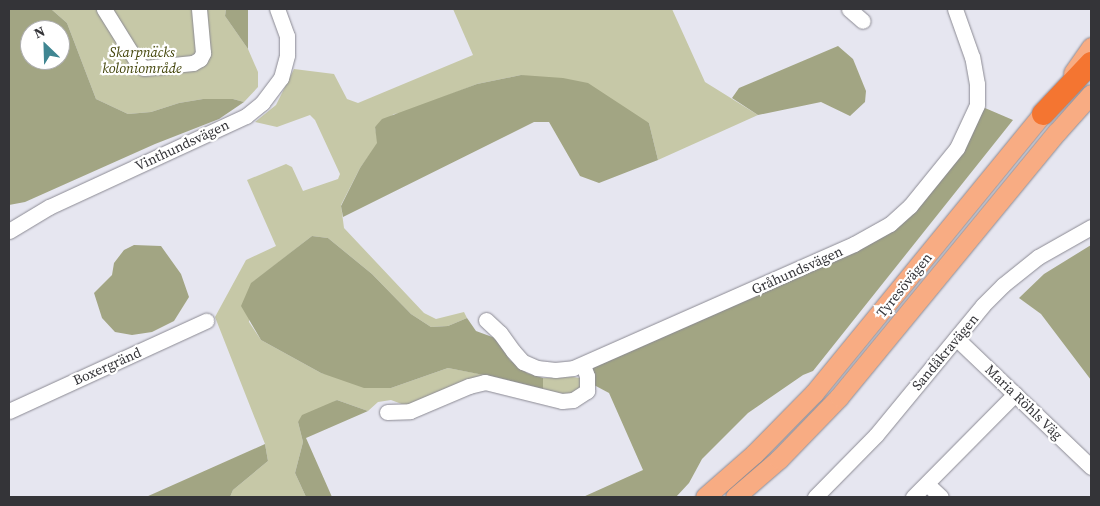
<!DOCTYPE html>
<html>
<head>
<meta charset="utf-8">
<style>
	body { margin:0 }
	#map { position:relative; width:1100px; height:506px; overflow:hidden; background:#e6e6f0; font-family:"Source Serif 4",serif }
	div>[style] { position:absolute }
	.green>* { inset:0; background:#c6c8a7 }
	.forest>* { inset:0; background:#a2a583 }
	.roads { filter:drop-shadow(0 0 1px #8b8a93) drop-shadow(0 0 1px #8b8a93) }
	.minor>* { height:15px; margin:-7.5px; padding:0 7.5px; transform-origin:7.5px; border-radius:7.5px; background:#fff }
	.major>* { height:19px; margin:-9.5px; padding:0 9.5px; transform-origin:9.5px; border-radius:9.5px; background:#f8ac83 }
	.highway>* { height:22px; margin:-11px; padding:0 11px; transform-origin:11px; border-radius:11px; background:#f47531 }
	span { translate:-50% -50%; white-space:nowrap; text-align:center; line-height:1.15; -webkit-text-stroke:4.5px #fff; paint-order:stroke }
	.park-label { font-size:14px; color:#43450a; font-style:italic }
	.street-label { font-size:14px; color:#343438 }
	.frame { position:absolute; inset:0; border:10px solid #343438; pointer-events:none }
	.north { position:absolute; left:20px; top:20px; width:50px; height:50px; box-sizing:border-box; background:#fff; border:1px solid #aeaeaf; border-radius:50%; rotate:336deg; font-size:14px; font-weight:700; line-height:20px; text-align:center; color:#343438 }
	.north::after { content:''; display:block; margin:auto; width:18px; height:22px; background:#408692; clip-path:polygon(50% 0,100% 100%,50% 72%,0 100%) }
</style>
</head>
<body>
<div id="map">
	<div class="green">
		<div style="clip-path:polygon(51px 9px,226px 9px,225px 16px,248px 49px,258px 72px,258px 87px,244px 102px,233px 99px,203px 99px,179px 103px,151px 112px,128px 114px,96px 99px,67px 23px)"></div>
		<div style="clip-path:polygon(453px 9px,672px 9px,705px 82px,758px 115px,658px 160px,649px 123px,521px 75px,477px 84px,403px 113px,394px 114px,375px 127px,378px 143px,360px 168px,341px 205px,344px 228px,424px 313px,436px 319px,464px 312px,467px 318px,448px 326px,431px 327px,411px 314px,372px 274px,328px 238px,312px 236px,252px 283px,249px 322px,261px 340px,321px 373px,391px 388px,448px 368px,485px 375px,407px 406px,391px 400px,378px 402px,368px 411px,337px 400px,298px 422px,303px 442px,295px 473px,306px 497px,230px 497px,233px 490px,268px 461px,265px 444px,215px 317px,246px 260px,276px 246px,247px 180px,286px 164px,292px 167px,303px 191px,338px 179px,340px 174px,315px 120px,310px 115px,277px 127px,255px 122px,276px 105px,294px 69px,334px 74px,347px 99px,358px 103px,473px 55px)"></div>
		<div style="clip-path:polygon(573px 377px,580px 378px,581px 383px,579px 392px,571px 396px,543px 389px,543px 378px)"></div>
	</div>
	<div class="forest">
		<div style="clip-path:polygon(evenodd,9px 9px,51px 9px,67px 23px,96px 99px,128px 114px,151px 112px,179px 103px,203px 99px,233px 99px,244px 102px,219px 119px,155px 144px,25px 202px,9px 205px,9px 9px,30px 30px,60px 30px,60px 60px,30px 60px,30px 30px)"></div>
		<div style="clip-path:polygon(226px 9px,248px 9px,248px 49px,225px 16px)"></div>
		<div style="clip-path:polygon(838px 46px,853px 59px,866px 91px,865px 102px,850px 116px,821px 102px,758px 115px,732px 98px,739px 88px)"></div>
		<div style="clip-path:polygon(521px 75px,563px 78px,588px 83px,649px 123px,658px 160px,599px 183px,580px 176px,549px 122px,534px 122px,343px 217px,341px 206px,360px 168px,377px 143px,375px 127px,382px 119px,477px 84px)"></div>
		<div style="clip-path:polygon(978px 105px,1013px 120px,813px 371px,803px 375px,748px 413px,702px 459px,689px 483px,676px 497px,583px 497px,643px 470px,609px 393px,594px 385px,591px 369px,596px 364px,901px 221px)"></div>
		<div style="clip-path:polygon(312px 236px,328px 238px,372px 274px,411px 314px,431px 327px,448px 326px,467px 318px,476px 331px,495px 338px,510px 360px,527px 373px,543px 378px,543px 389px,499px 378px,448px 368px,391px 388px,364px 388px,321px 373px,261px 340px,241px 306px,251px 283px)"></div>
		<div style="clip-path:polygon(134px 245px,161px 246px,181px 274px,189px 297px,174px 321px,152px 332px,132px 335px,115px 332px,102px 318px,94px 293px,112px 275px,114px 263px,124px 250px)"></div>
		<div style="clip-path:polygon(1091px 245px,1091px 380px,1041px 314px,1019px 298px,1044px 274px)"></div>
		<div style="clip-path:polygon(337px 400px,368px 411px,306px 438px,332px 497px,306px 497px,295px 473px,303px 442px,298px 422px,302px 415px)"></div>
		<div style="clip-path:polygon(265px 444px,268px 461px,233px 490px,230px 497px,146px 497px)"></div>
	</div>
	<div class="roads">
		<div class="minor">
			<div style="left:104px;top:9px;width:62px;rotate:58.1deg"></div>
			<div style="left:137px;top:62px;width:9px;rotate:41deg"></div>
			<div style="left:144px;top:68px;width:49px;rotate:-5.8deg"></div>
			<div style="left:193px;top:63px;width:8px;rotate:-30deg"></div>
			<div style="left:200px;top:59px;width:7px;rotate:-63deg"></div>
			<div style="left:203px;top:53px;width:44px;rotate:-95.2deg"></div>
			<div style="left:849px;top:9px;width:18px;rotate:41deg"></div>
			<div style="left:9px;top:231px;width:47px;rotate:-31deg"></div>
			<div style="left:49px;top:207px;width:217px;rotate:-24.8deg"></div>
			<div style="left:246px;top:116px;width:21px;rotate:-39deg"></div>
			<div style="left:262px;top:103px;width:31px;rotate:-53deg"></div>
			<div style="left:281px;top:78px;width:24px;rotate:-75deg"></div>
			<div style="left:287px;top:55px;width:19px;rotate:-90deg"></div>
			<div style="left:287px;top:36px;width:29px;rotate:-110deg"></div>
			<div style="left:486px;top:320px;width:19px;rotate:43deg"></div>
			<div style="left:500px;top:333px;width:22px;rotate:54deg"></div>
			<div style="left:513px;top:351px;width:15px;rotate:48deg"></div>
			<div style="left:523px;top:362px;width:15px;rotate:23deg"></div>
			<div style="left:537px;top:368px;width:18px;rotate:6deg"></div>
			<div style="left:555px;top:370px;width:18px;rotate:-6deg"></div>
			<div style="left:573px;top:368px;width:307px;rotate:-23.8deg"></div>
			<div style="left:854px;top:244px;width:41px;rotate:-29.1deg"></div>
			<div style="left:890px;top:224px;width:27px;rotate:-42deg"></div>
			<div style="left:910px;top:206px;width:75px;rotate:-51deg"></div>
			<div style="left:957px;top:148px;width:47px;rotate:-65.1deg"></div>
			<div style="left:977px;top:105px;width:21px;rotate:-90deg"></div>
			<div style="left:977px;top:84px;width:27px;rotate:-100deg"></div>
			<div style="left:972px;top:57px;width:51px;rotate:-109.5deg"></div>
			<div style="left:956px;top:338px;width:187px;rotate:43.7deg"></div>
			<div style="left:9px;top:411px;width:217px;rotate:-24.6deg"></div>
			<div style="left:387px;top:412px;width:23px;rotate:-2deg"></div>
			<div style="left:410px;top:411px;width:64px;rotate:-23deg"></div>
			<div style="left:469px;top:386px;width:16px;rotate:-14deg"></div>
			<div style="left:485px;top:382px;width:79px;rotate:13.9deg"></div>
			<div style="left:562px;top:401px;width:11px;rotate:-5deg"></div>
			<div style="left:573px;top:400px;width:17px;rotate:-33deg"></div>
			<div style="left:587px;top:391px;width:15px;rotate:-90deg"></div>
			<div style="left:587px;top:376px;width:12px;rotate:-110deg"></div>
			<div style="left:927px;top:484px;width:19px;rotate:43deg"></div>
			<div style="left:815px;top:497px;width:87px;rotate:-45.5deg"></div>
			<div style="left:876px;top:435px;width:168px;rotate:-50.5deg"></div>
			<div style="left:983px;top:305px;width:28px;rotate:-45deg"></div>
			<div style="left:1003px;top:285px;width:45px;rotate:-38.7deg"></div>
			<div style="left:1038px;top:257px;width:61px;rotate:-29.5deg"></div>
			<div style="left:913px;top:497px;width:145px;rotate:-45.3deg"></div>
		</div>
		<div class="major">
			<div style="left:1073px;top:73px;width:32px;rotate:-55deg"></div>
			<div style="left:705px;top:497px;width:65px;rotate:-41.3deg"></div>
			<div style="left:754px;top:454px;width:86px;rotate:-45.5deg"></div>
			<div style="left:814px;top:393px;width:375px;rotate:-50.7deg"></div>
			<div style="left:735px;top:497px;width:58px;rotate:-40.8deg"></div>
			<div style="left:779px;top:459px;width:86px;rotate:-45.9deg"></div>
			<div style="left:839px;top:397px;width:343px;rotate:-50.6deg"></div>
			<div style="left:1057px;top:132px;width:51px;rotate:-48.2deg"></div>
		</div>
		<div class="highway">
			<div style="left:1043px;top:114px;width:70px;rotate:-46.7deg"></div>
		</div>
	</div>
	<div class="park-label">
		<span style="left:142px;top:60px">Skarpnäcks<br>koloniområde</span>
	</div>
	<div class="street-label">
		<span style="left:182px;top:145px;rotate:-25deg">Vinthundsvägen</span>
		<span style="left:797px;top:270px;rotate:-24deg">Gråhundsvägen</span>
		<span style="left:904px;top:285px;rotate:-51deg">Tyresövägen</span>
		<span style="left:945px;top:352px;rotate:-50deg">Sandåkravägen</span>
		<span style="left:107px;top:366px;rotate:-24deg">Boxergränd</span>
		<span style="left:1024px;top:402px;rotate:44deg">Maria Röhls Väg</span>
	</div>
	<div class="frame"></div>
	<div class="north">N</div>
</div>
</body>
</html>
